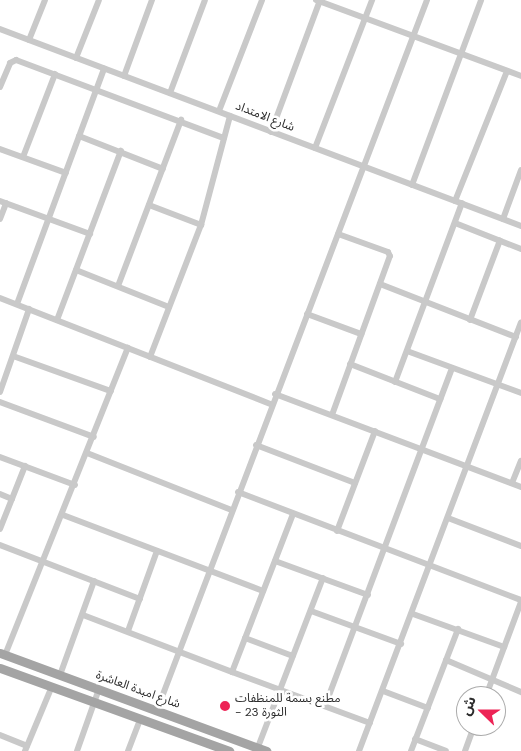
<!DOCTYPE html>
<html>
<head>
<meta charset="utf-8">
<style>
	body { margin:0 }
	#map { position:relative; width:521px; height:751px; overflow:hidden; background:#fff; font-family:"DM Sans","Noto Sans Arabic",sans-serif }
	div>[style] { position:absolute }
	.minor>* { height:6px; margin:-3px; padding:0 3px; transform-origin:3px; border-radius:3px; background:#c9c9c9 }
	.major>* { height:9px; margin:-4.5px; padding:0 4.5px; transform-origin:4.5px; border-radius:4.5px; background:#a4a4a4 }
	.dots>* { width:14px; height:14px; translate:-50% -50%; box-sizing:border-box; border:2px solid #fff; border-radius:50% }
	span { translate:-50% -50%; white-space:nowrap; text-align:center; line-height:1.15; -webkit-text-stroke:5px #fff; paint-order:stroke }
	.street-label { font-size:12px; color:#2c2c2c }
	.poi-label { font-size:12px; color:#2c2c2c }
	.left { translate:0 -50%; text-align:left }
	.north { position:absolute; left:456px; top:686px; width:50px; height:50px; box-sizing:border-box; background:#fff; border:1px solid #ababab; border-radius:50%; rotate:292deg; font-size:14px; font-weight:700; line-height:20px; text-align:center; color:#2c2c2c }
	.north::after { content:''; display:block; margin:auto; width:18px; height:22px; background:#ed2456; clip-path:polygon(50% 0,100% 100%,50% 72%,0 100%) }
</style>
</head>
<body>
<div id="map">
	<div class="minor">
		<div style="left:316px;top:0;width:219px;rotate:20.3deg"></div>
		<div style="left:0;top:29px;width:557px;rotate:20.71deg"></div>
		<div style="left:29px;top:40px;width:43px;rotate:-68.2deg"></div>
		<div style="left:76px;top:58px;width:62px;rotate:-68.4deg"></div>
		<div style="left:124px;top:76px;width:81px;rotate:-69.8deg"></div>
		<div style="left:0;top:87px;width:26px;rotate:-67deg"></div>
		<div style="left:10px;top:63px;width:7px;rotate:-27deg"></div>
		<div style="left:16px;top:60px;width:222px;rotate:20.6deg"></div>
		<div style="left:170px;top:93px;width:99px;rotate:-69.4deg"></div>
		<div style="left:219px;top:111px;width:119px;rotate:-68.8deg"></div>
		<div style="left:271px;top:132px;width:141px;rotate:-69.6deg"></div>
		<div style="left:79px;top:136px;width:90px;rotate:21.4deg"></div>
		<div style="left:315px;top:148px;width:159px;rotate:-68.9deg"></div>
		<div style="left:0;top:149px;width:70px;rotate:20deg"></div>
		<div style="left:23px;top:157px;width:89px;rotate:-68.9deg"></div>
		<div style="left:412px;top:185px;width:197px;rotate:-69.5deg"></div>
		<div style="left:0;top:201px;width:96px;rotate:20.1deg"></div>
		<div style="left:455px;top:201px;width:140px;rotate:-68.2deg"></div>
		<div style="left:149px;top:205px;width:56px;rotate:21deg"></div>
		<div style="left:0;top:219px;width:17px;rotate:-69deg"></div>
		<div style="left:503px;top:219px;width:52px;rotate:-69.8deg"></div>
		<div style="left:455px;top:223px;width:71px;rotate:21.5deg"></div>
		<div style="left:76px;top:270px;width:100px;rotate:21.7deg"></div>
		<div style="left:380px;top:284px;width:146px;rotate:21.3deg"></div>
		<div style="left:118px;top:286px;width:178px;rotate:-69.2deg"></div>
		<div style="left:0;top:298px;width:291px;rotate:21.4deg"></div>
		<div style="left:17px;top:304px;width:251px;rotate:-69.7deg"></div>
		<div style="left:307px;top:314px;width:58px;rotate:20.3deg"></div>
		<div style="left:57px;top:320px;width:181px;rotate:-69.3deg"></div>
		<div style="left:470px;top:320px;width:85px;rotate:-69.4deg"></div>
		<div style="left:407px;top:351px;width:121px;rotate:20.2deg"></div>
		<div style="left:13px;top:356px;width:104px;rotate:19.7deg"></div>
		<div style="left:150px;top:357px;width:142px;rotate:-68.9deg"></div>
		<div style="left:201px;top:225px;width:113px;rotate:-75.1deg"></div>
		<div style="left:350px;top:364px;width:97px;rotate:21.3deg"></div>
		<div style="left:395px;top:382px;width:191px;rotate:-69.5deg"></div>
		<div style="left:0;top:392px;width:88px;rotate:-70.7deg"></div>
		<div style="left:275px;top:394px;width:263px;rotate:20.7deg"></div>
		<div style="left:0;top:402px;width:100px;rotate:20.4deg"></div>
		<div style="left:332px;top:415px;width:169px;rotate:-70deg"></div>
		<div style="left:390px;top:256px;width:4px;rotate:-117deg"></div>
		<div style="left:388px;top:252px;width:53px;rotate:-160.2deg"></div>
		<div style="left:256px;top:445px;width:106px;rotate:21deg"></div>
		<div style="left:87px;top:453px;width:156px;rotate:21.5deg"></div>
		<div style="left:0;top:457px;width:80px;rotate:20.5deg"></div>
		<div style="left:512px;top:483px;width:24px;rotate:-68deg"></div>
		<div style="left:238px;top:492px;width:303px;rotate:20.9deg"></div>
		<div style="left:0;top:494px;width:13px;rotate:23deg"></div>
		<div style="left:63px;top:515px;width:214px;rotate:20.8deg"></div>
		<div style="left:448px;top:518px;width:78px;rotate:21deg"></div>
		<div style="left:0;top:529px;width:68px;rotate:-68.4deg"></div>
		<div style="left:337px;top:531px;width:107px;rotate:-69.2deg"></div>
		<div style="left:0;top:545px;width:150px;rotate:21.1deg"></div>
		<div style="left:275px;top:561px;width:99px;rotate:20.1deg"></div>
		<div style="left:311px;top:611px;width:96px;rotate:20.1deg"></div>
		<div style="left:413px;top:614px;width:97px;rotate:19.9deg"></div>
		<div style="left:83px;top:615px;width:160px;rotate:20.9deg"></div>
		<div style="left:232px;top:672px;width:169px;rotate:-68.9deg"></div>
		<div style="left:128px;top:631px;width:85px;rotate:-70.1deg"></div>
		<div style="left:245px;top:638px;width:51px;rotate:20.6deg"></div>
		<div style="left:5px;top:655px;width:331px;rotate:-68.2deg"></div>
		<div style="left:446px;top:660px;width:82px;rotate:23.1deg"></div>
		<div style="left:232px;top:672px;width:147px;rotate:20.3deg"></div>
		<div style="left:60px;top:675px;width:100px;rotate:-70.1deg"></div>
		<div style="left:383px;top:691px;width:48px;rotate:20.7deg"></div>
		<div style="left:486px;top:696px;width:100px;rotate:-69.6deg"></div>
		<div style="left:325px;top:706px;width:361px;rotate:-69.4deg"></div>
		<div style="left:157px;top:710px;width:760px;rotate:-69.18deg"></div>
		<div style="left:0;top:735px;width:29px;rotate:22deg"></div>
		<div style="left:415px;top:739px;width:33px;rotate:21deg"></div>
		<div style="left:258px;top:747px;width:181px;rotate:-69deg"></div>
		<div style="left:25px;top:751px;width:70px;rotate:-67.4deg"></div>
		<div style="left:77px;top:751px;width:66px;rotate:-70.5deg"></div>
		<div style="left:128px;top:751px;width:34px;rotate:-69deg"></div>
		<div style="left:359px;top:751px;width:458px;rotate:-69.3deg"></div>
		<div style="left:411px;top:751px;width:131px;rotate:-68.9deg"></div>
		<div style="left:465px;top:751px;width:27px;rotate:-70deg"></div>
	</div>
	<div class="major">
		<div style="left:0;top:653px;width:284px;rotate:20.2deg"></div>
		<div style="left:0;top:668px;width:244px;rotate:19.9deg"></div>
	</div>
	<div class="dots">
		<div style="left:225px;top:706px;background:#ed2456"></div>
	</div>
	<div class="street-label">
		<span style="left:265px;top:117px;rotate:21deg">شارع الامتداد</span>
		<span style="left:138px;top:690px;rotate:20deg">شارع امبدة العاشرة</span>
	</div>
	<div class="poi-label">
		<span class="left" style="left:235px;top:706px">مطنع بسمة للمنظفات<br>- الثورة 23</span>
	</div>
	<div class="north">ش</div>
</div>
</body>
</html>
